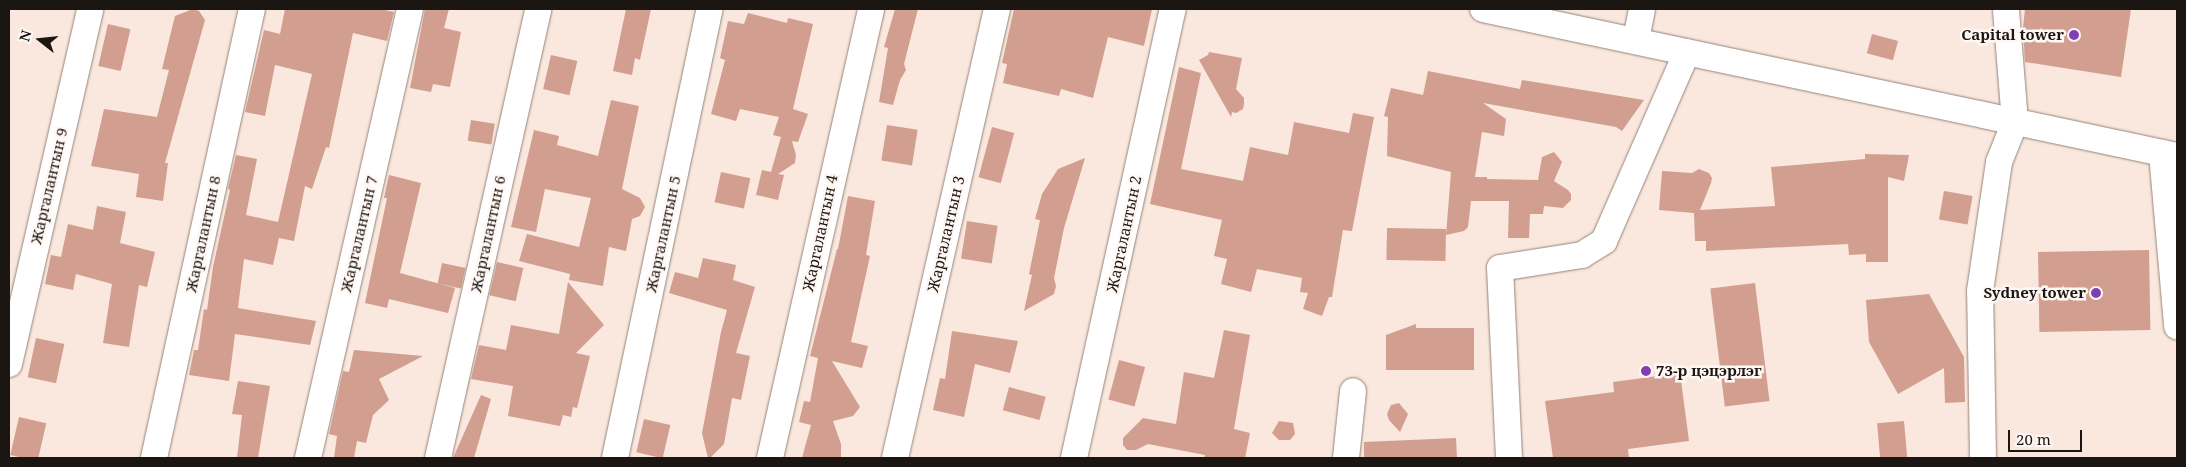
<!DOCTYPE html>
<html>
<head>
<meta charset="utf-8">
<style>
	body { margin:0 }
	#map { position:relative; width:2186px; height:467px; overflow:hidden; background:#fae7dd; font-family:"Noto Serif",serif }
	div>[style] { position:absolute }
	.building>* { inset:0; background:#d29e8f; transform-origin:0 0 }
	.roads { filter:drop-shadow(0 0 1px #94837a) drop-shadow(0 0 1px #94837a) }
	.minor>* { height:26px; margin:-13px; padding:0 13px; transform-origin:13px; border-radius:13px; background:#fff }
	.dots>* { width:14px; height:14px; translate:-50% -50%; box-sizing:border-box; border:2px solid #fff7f3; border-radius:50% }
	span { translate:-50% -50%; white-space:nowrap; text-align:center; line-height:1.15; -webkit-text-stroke:5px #fff7f3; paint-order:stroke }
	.poi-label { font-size:15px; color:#1c1613; font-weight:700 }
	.right { translate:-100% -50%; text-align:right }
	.left { translate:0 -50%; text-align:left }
	.street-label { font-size:15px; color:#1c1613 }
	.frame { position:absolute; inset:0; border:10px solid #1c1613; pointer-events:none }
	.north { position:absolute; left:15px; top:15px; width:50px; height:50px; -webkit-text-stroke:4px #fff7f3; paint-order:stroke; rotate:286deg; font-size:14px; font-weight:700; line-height:20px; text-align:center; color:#1c1613 }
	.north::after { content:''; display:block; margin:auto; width:18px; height:22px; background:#1c1613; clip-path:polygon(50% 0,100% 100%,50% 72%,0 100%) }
	.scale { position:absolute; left:2008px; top:430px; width:74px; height:22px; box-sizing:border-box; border:2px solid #1c1613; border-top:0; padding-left:6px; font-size:15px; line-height:18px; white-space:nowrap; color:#1c1613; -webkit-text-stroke:4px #fff7f3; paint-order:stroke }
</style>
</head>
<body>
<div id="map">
	<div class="building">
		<div style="clip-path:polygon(193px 9px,199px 11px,205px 20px,165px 163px,168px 163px,163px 201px,136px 197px,139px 174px,91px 166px,104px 109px,157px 117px,169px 70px,162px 69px,175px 16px)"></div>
		<div style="clip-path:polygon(285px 9px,380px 9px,394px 12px,387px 41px,353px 33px,329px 148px,326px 147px,312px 189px,305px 186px,294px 241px,279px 238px,273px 265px,244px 259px,238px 308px,316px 321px,310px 345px,235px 334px,229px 381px,189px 375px,194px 350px,198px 350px,204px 309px,207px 310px,213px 267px,230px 190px,228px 189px,236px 155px,257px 159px,246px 215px,278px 222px,312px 74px,275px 65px,265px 116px,245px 112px,264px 30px,280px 34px)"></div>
		<div style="clip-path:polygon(425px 9px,449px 9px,444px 28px,461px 32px,450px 87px,433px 84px,431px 92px,410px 88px)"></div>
		<div style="clip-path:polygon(626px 9px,651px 9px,640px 60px,635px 58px,632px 75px,613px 71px)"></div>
		<div style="clip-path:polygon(895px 9px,918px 9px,904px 64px,906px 70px,900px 80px,893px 105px,879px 102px,888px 48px,884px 47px)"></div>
		<div style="clip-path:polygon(1014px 9px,1152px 9px,1144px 46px,1108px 37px,1093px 98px,1061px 89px,1059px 96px,1003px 83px,1007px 64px,1002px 63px)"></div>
		<div style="clip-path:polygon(2025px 9px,2131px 9px,2121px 77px,2025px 62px,2023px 28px)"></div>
		<div style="clip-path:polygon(748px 13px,787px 23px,788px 18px,813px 24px,793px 109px,808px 114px,798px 142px,792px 141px,796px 155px,795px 163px,778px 174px,784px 175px,778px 200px,756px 195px,762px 170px,771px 172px,781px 137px,773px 135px,779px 117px,740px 109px,736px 121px,711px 114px,725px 60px,720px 58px,728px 21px,744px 24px)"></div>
		<div style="left:108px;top:24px;width:23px;height:43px;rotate:13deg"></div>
		<div style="left:1872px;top:34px;width:27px;height:20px;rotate:15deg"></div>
		<div style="clip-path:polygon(1209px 52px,1242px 58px,1236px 89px,1244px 98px,1244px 104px,1243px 109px,1236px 113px,1232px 112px,1231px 117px,1199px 60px,1208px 55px)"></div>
		<div style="left:551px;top:55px;width:27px;height:35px;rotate:13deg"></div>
		<div style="clip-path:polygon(1179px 67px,1201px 73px,1181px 169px,1243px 181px,1250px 147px,1288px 155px,1294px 122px,1349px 133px,1353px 113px,1374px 117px,1352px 231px,1343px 230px,1332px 297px,1329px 297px,1322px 316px,1303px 309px,1308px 293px,1300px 292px,1302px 278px,1257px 269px,1251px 292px,1221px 284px,1227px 259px,1214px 256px,1222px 220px,1150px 204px)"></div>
		<div style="clip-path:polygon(1428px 71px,1520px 89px,1522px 80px,1644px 100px,1622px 131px,1616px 127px,1483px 103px,1506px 119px,1504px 136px,1482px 132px,1475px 177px,1487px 177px,1487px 179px,1538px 180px,1542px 157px,1554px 152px,1562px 162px,1554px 181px,1568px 190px,1571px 194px,1571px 200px,1563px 208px,1544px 206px,1543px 214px,1530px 214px,1529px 238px,1508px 238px,1509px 201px,1471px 201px,1468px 227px,1464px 231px,1446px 235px,1451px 172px,1387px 156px,1388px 117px,1384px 116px,1391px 88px,1423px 95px)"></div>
		<div style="clip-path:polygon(611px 100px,639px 106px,622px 189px,640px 198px,645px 207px,640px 216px,632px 219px,626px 251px,609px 247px,603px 286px,569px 280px,570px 274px,519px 261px,527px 234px,579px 247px,591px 198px,545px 189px,536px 232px,511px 227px,534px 130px,559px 136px,557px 145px,598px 156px)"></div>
		<div style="left:471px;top:120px;width:24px;height:21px;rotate:9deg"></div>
		<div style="left:887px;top:125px;width:31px;height:36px;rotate:9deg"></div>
		<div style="left:992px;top:127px;width:23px;height:52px;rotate:15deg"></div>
		<div style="clip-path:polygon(1865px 154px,1909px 155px,1904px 181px,1888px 177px,1888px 262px,1866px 262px,1866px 254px,1849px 255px,1848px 244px,1706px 251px,1706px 241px,1695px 241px,1694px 213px,1659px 210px,1662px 171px,1692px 173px,1699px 169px,1709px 173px,1712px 178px,1711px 183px,1700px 210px,1775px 206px,1771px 167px,1865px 159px)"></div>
		<div style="clip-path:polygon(1085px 158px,1064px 228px,1054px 278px,1056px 286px,1054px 294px,1024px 311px,1032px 275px,1029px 274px,1040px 220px,1035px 219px,1042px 194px,1058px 169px)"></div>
		<div style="left:721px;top:172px;width:30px;height:31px;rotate:12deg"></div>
		<div style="clip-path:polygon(389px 175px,421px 183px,400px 273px,455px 288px,448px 313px,389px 299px,387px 308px,365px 303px,387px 198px,384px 198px)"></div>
		<div style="left:1944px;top:191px;width:29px;height:29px;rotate:10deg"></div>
		<div style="clip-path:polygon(848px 196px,875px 201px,866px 255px,870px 256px,851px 342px,868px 346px,862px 368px,832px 361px,860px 407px,853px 416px,833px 421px,841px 444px,841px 458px,802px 458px,811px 425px,799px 422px,804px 401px,810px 402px,818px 358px,810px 356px,837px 249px,838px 249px)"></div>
		<div style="clip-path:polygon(97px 206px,126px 212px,120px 243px,155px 252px,147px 287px,139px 285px,129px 347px,103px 343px,112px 284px,76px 274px,73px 290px,45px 284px,51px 255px,61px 257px,68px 224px,93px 230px)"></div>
		<div style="left:967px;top:221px;width:31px;height:38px;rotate:9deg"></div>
		<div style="left:1387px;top:228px;width:59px;height:32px;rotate:1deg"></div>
		<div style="left:2149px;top:250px;width:80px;height:111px;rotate:89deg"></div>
		<div style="clip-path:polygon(703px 258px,736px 265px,733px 280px,755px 287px,736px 353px,750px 356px,741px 400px,732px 398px,724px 444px,710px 458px,708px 458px,702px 433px,721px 332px,727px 310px,669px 293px,675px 272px,698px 278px)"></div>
		<div style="left:497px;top:262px;width:27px;height:34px;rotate:13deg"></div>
		<div style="left:442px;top:263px;width:24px;height:21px;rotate:12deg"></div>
		<div style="clip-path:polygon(568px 282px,604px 325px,576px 353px,590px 356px,577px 408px,573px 407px,571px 417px,563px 415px,560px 426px,508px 416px,513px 386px,471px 379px,479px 345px,506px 350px,511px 325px,559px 334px)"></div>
		<div style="left:1755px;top:283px;width:119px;height:45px;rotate:83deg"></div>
		<div style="clip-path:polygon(1929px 294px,1964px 357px,1965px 402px,1945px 403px,1944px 368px,1898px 394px,1869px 342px,1866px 300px)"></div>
		<div style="clip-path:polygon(1416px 324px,1416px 328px,1474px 328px,1474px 370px,1386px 370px,1386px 335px)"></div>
		<div style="clip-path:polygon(1224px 330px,1250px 335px,1234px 429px,1250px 433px,1245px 458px,1204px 458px,1205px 455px,1148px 444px,1136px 450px,1127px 450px,1123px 445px,1123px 438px,1143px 418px,1176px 424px,1184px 372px,1214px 378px)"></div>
		<div style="clip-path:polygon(952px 331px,1018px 341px,1010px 373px,975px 364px,964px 417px,933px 410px,940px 378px,945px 379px)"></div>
		<div style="left:36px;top:338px;width:29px;height:40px;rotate:12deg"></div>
		<div style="clip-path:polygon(354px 350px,423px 356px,379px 379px,389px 400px,373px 415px,366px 443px,357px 441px,354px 458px,334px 458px,337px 436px,329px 434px,343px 371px,349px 372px)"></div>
		<div style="left:1119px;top:360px;width:27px;height:41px;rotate:15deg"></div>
		<div style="clip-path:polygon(1680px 373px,1689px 441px,1628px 449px,1629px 458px,1553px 458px,1545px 401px,1614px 392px,1613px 382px)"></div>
		<div style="clip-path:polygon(238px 381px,270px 386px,258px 458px,237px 458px,242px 415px,232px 414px)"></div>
		<div style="left:1009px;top:387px;width:38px;height:24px;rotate:15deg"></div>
		<div style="clip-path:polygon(481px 395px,491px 399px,474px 458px,453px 458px)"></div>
		<div style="clip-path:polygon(1399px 403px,1408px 414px,1400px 432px,1389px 420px,1387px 414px,1391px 405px)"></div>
		<div style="left:19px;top:417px;width:28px;height:39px;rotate:13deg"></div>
		<div style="left:644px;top:419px;width:27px;height:34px;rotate:13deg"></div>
		<div style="clip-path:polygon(1279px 421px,1293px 423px,1295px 434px,1290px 440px,1279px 440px,1272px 433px)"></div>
		<div style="left:1904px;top:421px;width:37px;height:27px;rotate:85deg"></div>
		<div style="clip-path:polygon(1456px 438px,1457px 458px,1364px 458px,1364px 442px)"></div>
	</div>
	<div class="roads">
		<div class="minor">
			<div style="left:1483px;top:9px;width:709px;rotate:11.96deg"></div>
			<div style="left:1636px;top:40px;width:32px;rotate:-79deg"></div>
			<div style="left:2162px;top:153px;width:174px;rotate:85deg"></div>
			<div style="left:9px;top:364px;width:364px;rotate:-77.1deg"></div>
			<div style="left:154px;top:458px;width:460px;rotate:-77.7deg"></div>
			<div style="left:308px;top:458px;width:460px;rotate:-77.2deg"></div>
			<div style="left:438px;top:458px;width:460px;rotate:-77.4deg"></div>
			<div style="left:615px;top:458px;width:459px;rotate:-78.1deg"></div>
			<div style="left:770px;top:458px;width:460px;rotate:-77.3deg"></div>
			<div style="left:895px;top:458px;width:460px;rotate:-77.2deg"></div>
			<div style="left:1074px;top:458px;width:460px;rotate:-77.6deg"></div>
			<div style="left:1346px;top:458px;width:67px;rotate:-84deg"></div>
			<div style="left:1509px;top:458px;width:190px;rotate:-92.7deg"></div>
			<div style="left:1500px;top:268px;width:83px;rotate:-9deg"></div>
			<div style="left:1582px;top:255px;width:26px;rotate:-32deg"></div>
			<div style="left:1604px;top:241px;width:206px;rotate:-66.3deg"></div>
			<div style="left:1983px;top:458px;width:167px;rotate:-91deg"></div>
			<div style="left:1980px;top:291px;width:130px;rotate:-81.6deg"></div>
			<div style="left:1999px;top:162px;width:43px;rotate:-68.2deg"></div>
			<div style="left:2015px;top:122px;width:113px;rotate:-94.6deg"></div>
		</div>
	</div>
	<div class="dots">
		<div style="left:2074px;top:35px;background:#7f3eb3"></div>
		<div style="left:2096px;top:293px;background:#7f3eb3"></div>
		<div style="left:1646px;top:371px;background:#7f3eb3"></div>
	</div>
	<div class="poi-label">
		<span class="right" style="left:2064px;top:35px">Capital tower</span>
		<span class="right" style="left:2086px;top:293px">Sydney tower</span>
		<span class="left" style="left:1656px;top:371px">73-р цэцэрлэг</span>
	</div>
	<div class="street-label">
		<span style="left:49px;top:186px;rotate:-77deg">Жаргалантын 9</span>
		<span style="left:820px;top:233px;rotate:-78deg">Жаргалантын 4</span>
		<span style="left:203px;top:234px;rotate:-78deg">Жаргалантын 8</span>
		<span style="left:359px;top:234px;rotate:-77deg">Жаргалантын 7</span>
		<span style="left:488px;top:234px;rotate:-78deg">Жаргалантын 6</span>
		<span style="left:663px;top:234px;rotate:-78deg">Жаргалантын 5</span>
		<span style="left:946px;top:234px;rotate:-77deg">Жаргалантын 3</span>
		<span style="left:1124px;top:234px;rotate:-78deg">Жаргалантын 2</span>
	</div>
	<div class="frame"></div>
	<div class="north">N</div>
	<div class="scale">20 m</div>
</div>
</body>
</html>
